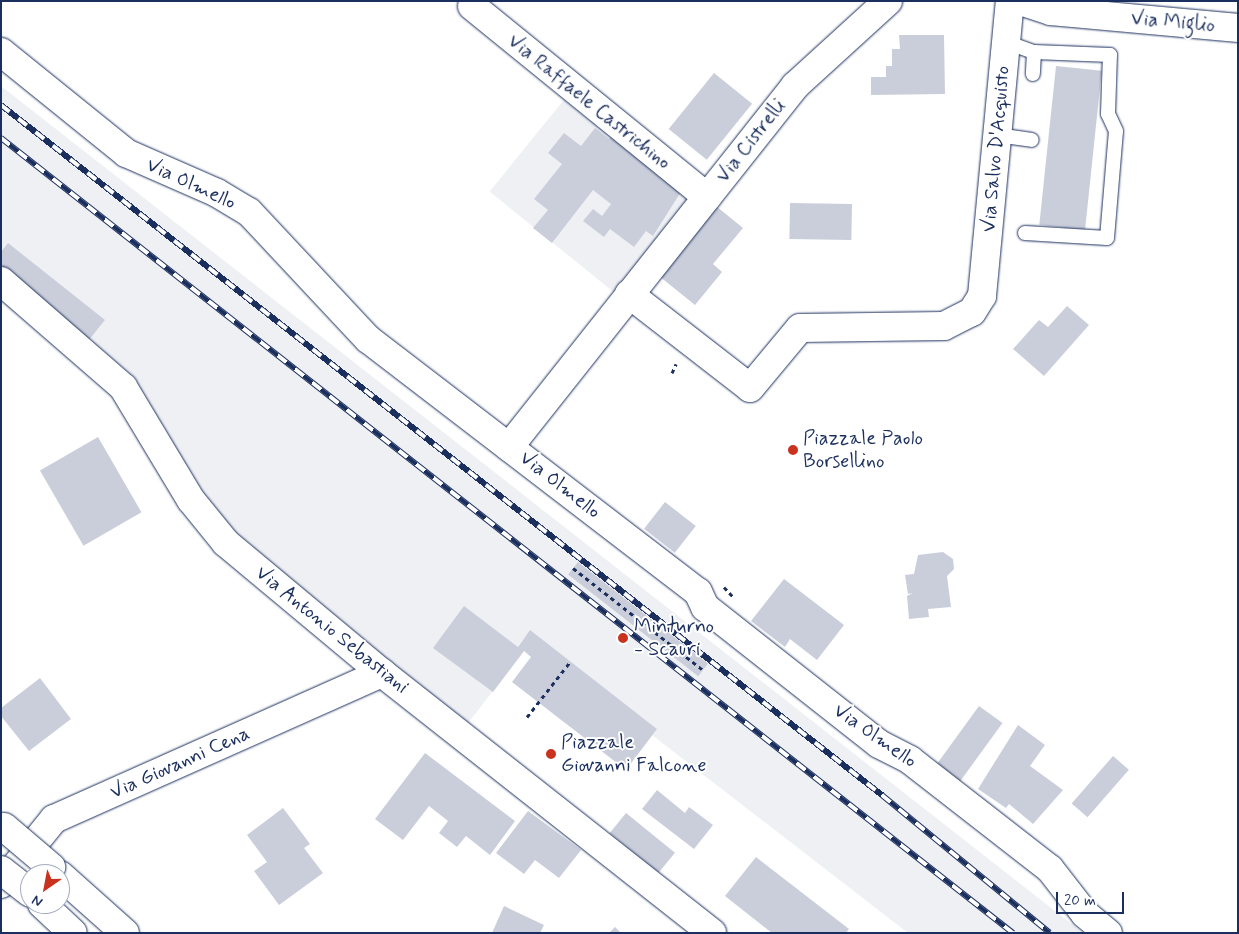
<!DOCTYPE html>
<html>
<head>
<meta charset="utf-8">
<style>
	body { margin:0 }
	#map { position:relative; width:1239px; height:934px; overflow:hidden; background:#fff; font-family:Mynerve,sans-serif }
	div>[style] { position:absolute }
	.built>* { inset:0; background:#eff0f4; transform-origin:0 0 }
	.building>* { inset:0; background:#caceda; transform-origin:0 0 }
	.path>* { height:3px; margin-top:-1.5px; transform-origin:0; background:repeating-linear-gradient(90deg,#1b2f5e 0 4px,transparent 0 8px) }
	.roads { filter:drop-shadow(0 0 1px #1b2f5e) drop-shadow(0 0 1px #1b2f5e) }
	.service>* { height:14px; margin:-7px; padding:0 7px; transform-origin:7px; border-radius:7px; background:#fff }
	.minor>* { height:28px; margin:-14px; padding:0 14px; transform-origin:14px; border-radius:14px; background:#fff }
	.tertiary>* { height:28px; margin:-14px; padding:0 14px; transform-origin:14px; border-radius:14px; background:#fff }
	.trunk>* { height:28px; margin:-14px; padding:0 14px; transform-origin:14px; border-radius:14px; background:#fff }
	.rail>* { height:5.5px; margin-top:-2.75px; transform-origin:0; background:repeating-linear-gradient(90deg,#fff 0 11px,#1b2f5e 0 22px); box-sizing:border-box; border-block:1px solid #1b2f5e }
	.bridges { filter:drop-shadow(0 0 1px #1b2f5e) drop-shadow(0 0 1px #1b2f5e) }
	.trunk-bridge>* { height:28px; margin:-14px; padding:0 14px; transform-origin:14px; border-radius:14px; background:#fff }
	.dots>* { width:14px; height:14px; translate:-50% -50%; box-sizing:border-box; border:2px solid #fff; border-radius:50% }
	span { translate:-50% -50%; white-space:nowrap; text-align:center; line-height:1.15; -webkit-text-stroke:4px #fff; paint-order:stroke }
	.street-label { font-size:20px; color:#1b2f5e }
	.poi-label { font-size:20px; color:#1b2f5e }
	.left { translate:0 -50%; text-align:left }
	.frame { position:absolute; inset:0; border:2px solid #1b2f5e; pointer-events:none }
	.north { position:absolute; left:20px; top:864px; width:50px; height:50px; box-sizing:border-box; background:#fff; border:1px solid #a4acbf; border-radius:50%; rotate:213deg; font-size:14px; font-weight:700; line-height:20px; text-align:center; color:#1b2f5e }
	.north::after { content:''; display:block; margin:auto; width:18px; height:22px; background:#c8321e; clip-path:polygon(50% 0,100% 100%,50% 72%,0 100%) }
	.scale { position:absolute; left:1056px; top:892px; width:68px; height:22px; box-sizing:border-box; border:2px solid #1b2f5e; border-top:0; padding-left:6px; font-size:15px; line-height:18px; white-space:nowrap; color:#1b2f5e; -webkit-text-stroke:4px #fff; paint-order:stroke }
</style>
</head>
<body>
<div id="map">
	<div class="built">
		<div style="clip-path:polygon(1px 86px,1073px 925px,1082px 933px,908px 933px,652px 735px,657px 729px,530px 631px,518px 646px,524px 651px,465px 727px,267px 569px,1px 271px)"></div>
		<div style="left:567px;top:96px;width:161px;height:123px;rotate:39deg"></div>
	</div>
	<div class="building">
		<div style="clip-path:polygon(899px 35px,944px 35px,945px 94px,871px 95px,871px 77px,886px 77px,886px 66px,892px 66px,892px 49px,900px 49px)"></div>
		<div style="left:1056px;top:66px;width:46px;height:160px;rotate:6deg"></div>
		<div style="left:714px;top:73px;width:49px;height:72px;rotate:39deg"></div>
		<div style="clip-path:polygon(595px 128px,609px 139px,614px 133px,684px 187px,653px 236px,646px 231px,634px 247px,610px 229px,604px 237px,583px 221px,593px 209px,602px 216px,611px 204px,593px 190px,552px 243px,533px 228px,548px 210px,534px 199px,562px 164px,548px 153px,564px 133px,581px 146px)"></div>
		<div style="left:790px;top:203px;width:62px;height:36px;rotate:1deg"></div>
		<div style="clip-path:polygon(716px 206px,743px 228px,713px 264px,722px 272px,695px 305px,659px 276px)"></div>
		<div style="clip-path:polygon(8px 243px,105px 320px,88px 341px,1px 271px,1px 252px)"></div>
		<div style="clip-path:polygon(1067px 306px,1089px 325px,1044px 376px,1013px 349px,1039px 320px,1048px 327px)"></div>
		<div style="left:98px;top:437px;width:87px;height:67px;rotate:60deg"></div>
		<div style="left:665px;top:502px;width:39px;height:34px;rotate:38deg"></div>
		<div style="clip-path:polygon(943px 552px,953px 559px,954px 569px,947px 576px,951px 607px,928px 609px,929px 617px,909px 619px,907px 596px,913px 593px,908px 594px,905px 575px,914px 574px,918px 555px)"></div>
		<div style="left:578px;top:562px;width:165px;height:16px;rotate:38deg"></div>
		<div style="clip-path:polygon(784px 579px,844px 625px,817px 660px,790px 639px,785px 647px,751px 621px)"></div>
		<div style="clip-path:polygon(464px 606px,518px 647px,530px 630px,657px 729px,626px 770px,512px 682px,531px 657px,524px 651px,493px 692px,433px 648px)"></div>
		<div style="clip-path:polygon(40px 678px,71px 719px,29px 751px,1px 716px,1px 708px)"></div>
		<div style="left:979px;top:706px;width:29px;height:76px;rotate:36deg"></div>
		<div style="clip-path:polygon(1018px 725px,1045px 745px,1030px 766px,1063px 790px,1033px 824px,1009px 804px,1006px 808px,978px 789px)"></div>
		<div style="clip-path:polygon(425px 753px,515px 821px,490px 855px,466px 836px,457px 847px,439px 833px,448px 821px,429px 806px,403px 840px,375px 819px)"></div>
		<div style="left:1113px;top:756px;width:21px;height:63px;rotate:41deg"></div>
		<div style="clip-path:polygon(657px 790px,685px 813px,689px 807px,713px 825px,694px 849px,642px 809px)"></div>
		<div style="clip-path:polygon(283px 808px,310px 844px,304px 848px,323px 873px,279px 905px,254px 871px,267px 862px,247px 835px)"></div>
		<div style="clip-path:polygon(528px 811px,581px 850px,559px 878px,535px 860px,524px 874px,496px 853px)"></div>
		<div style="left:626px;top:813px;width:63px;height:26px;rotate:39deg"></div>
		<div style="clip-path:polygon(756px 857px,849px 929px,846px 933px,772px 933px,725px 896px)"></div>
		<div style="clip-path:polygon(504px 906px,544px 925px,540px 933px,492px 933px)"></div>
		<div style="clip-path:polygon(615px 927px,621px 933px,609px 933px)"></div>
	</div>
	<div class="path">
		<div style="left:672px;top:373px;width:10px;rotate:-66deg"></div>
		<div style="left:573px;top:568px;width:165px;rotate:38.1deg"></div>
		<div style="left:724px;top:587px;width:16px;rotate:47deg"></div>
		<div style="left:527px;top:717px;width:70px;rotate:-52deg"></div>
	</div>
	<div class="roads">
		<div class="service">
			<div style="left:1006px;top:42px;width:30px;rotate:20deg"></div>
			<div style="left:997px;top:135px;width:35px;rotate:8deg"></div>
			<div style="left:1025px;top:233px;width:82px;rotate:3.5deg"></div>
			<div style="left:1107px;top:238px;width:107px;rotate:-85.2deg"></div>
			<div style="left:1116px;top:131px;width:19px;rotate:-115deg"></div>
			<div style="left:1108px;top:114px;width:59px;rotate:-88.1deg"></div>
			<div style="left:1110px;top:55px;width:76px;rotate:-177.7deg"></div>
			<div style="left:1034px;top:52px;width:22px;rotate:93deg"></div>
		</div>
		<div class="minor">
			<div style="left:1020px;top:1px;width:33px;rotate:18deg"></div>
			<div style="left:1051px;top:11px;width:188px;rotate:5.2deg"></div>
			<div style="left:472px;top:6px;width:303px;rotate:39.1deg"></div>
			<div style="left:1px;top:52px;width:161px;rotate:38.9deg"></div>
			<div style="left:126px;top:153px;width:99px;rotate:23.7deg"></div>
			<div style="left:217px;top:193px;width:37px;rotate:31deg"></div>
			<div style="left:249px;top:212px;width:174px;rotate:46.9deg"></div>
			<div style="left:368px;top:339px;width:416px;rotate:37.5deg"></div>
			<div style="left:698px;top:592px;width:17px;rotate:65deg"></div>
			<div style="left:705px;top:607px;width:221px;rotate:38.2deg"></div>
			<div style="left:879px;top:744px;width:35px;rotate:27deg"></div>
			<div style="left:910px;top:760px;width:177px;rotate:37.9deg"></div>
			<div style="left:1050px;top:869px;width:57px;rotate:52.1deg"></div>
			<div style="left:1085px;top:914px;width:30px;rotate:40deg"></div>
			<div style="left:629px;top:294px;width:153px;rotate:37.8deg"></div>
			<div style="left:750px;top:388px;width:78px;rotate:-50.2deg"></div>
			<div style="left:800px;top:328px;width:144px;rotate:-0.8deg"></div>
			<div style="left:944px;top:326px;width:31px;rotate:-27deg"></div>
			<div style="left:972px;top:312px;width:19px;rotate:-58deg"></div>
			<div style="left:982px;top:296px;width:296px;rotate:-84.6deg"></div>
			<div style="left:509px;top:447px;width:461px;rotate:-51.6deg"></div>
			<div style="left:795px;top:86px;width:126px;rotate:-42.4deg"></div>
			<div style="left:1px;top:884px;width:84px;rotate:-50.8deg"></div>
			<div style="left:54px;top:819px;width:359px;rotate:-24deg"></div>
		</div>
		<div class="tertiary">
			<div style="left:1px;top:281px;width:162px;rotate:41deg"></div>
			<div style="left:123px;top:387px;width:132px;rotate:59deg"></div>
			<div style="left:191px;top:500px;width:55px;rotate:50.9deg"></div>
			<div style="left:226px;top:543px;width:203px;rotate:39.8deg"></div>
			<div style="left:382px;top:673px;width:420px;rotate:38.2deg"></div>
		</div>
		<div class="trunk">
			<div style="left:60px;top:875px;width:87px;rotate:41.7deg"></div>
			<div style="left:42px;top:904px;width:42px;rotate:43.1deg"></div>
		</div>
	</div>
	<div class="rail">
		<div style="left:1px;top:105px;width:1119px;rotate:38.07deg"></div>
		<div style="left:882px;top:795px;width:217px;rotate:39.4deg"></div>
		<div style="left:1px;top:138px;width:1287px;rotate:38.15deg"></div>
	</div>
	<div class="bridges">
		<div class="trunk-bridge">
			<div style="left:4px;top:827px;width:62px;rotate:40.4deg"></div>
			<div style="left:1px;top:870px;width:37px;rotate:38deg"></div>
		</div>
	</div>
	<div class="dots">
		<div style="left:793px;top:450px;background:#c8321e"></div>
		<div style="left:623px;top:638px;background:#c8321e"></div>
		<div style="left:551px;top:754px;background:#c8321e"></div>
	</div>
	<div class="street-label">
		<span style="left:1173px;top:22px;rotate:5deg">Via Miglio</span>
		<span style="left:589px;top:102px;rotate:39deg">Via Raffaele Castrichino</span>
		<span style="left:751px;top:141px;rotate:-52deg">Via Cistrelli</span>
		<span style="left:996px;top:149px;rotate:-85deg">Via Salvo D'Acquisto</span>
		<span style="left:191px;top:184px;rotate:25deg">Via Olmello</span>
		<span style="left:560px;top:485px;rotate:38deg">Via Olmello</span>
		<span style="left:332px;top:630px;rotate:39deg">Via Antonio Sebastiani</span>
		<span style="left:875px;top:736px;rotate:35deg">Via Olmello</span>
		<span style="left:180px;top:763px;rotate:-24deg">Via Giovanni Cena</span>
	</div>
	<div class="poi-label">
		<span class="left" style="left:803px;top:450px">Piazzale Paolo<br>Borsellino</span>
		<span class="left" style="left:634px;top:638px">Minturno<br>- Scauri</span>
		<span class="left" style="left:561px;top:754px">Piazzale<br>Giovanni Falcone</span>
	</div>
	<div class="frame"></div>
	<div class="north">N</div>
	<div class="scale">20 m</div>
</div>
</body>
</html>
